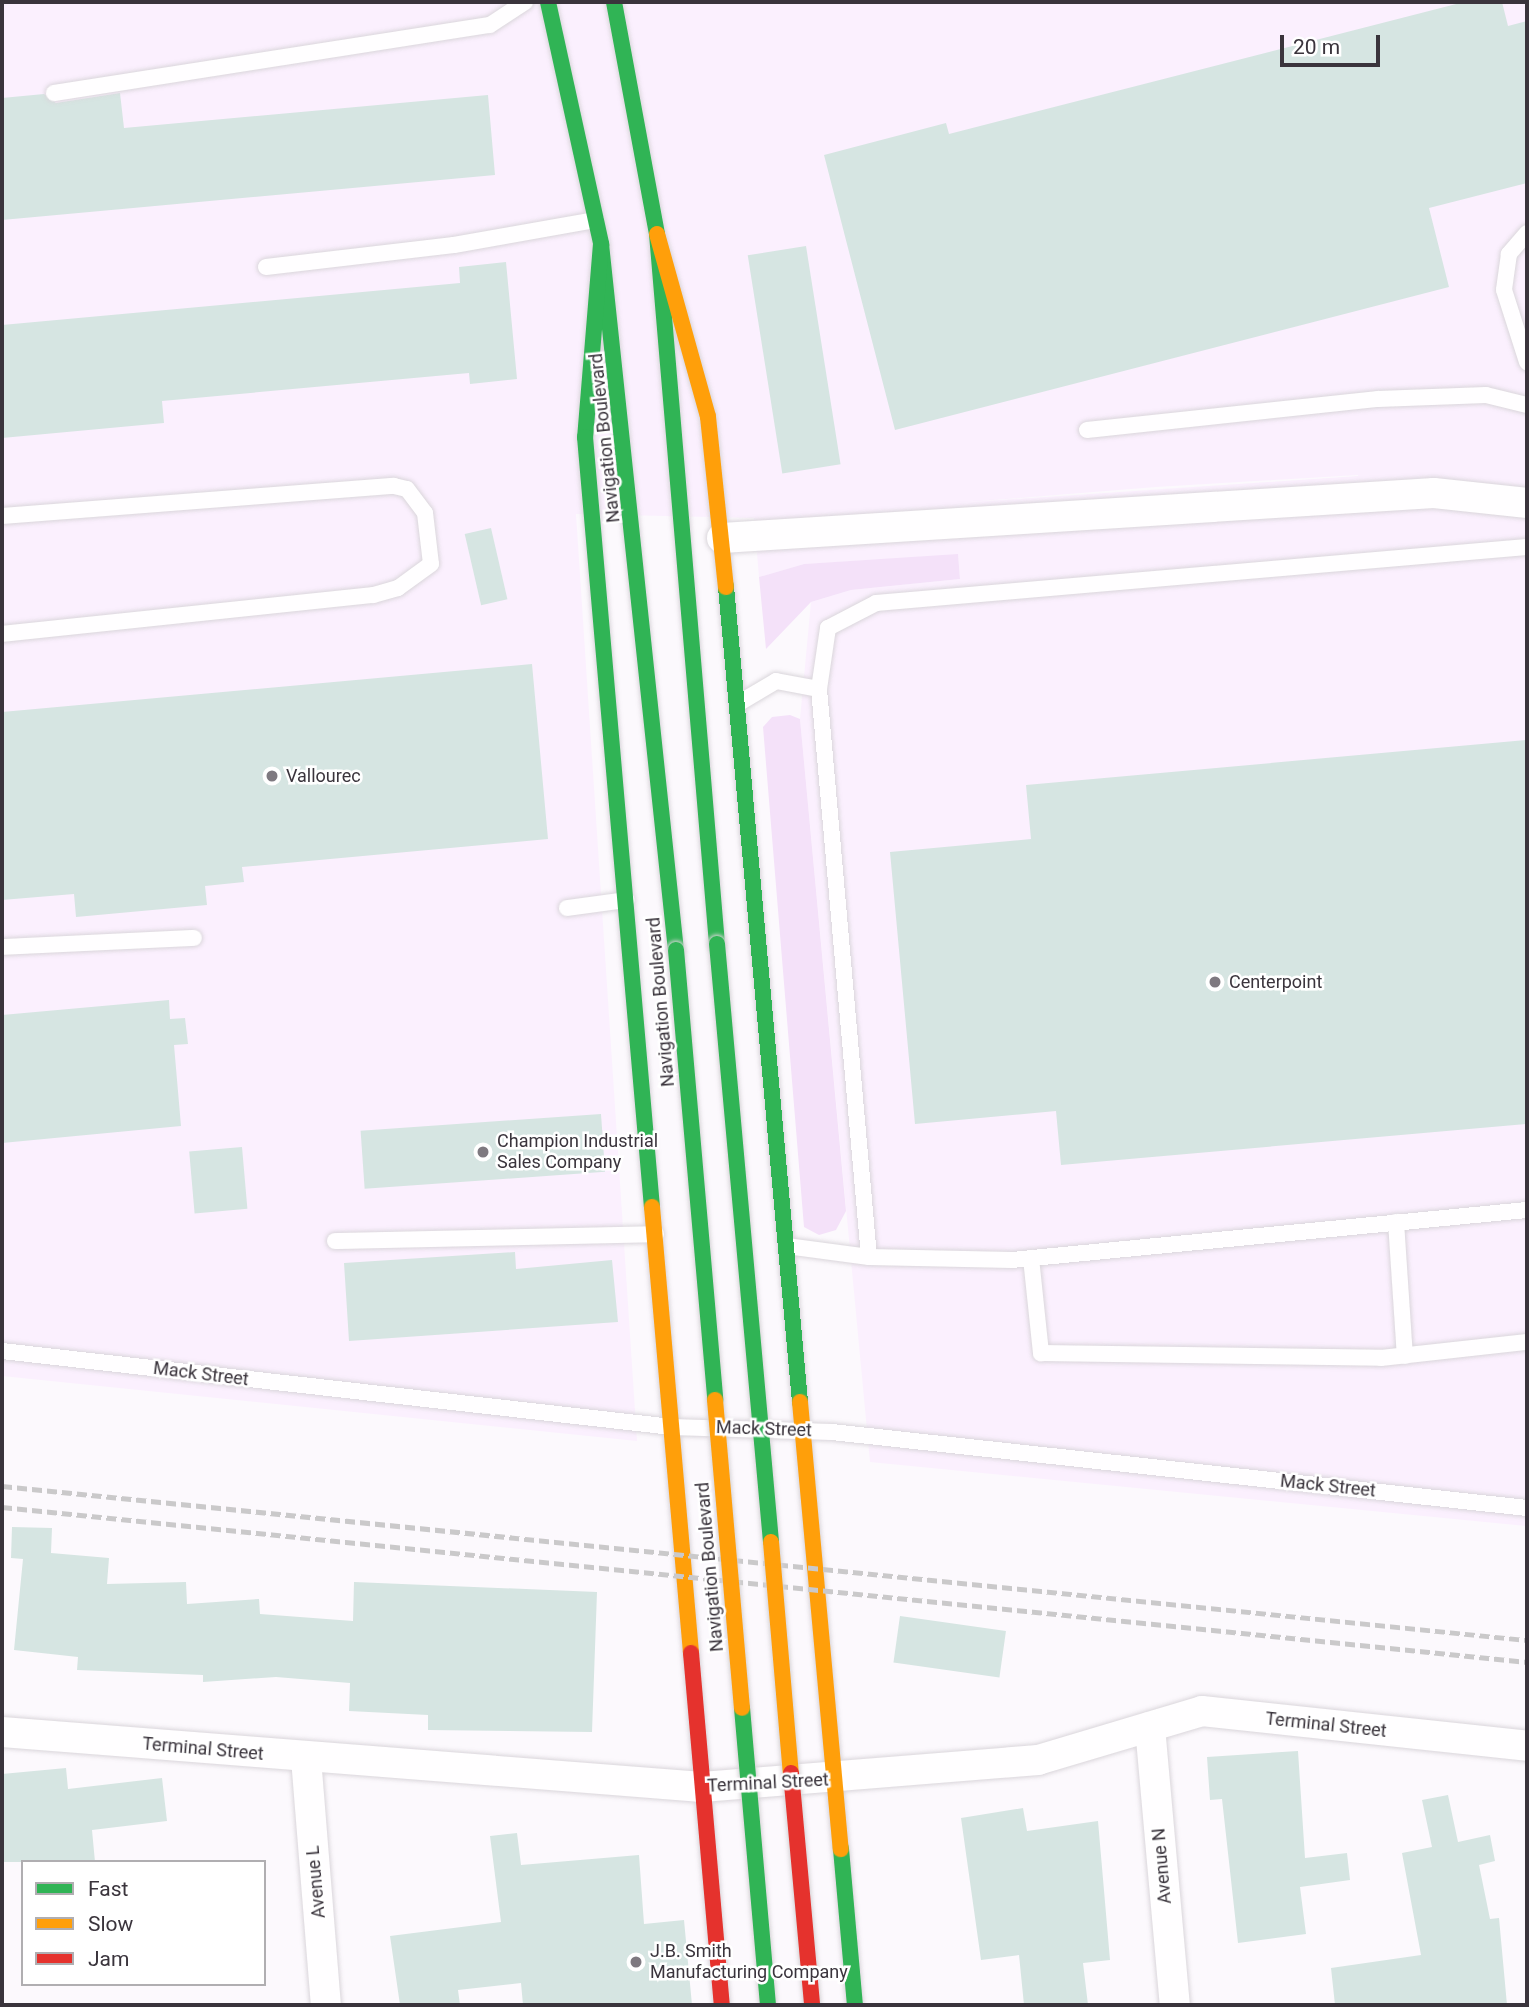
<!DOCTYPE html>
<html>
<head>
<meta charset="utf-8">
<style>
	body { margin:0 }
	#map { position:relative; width:1529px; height:2007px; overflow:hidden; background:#fcf9fd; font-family:Roboto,sans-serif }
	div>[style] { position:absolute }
	.built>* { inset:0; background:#fbf0fe }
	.green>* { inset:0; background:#f4e1f9 }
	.building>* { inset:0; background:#d6e5e2; transform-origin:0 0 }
	.roads { filter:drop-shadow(0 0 2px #dad6db) drop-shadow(0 0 2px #dad6db) }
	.lane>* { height:16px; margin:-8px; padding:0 8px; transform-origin:8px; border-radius:8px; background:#fffeff }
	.street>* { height:30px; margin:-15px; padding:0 15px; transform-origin:15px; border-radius:15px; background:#fffeff }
	.fast>* { height:16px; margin:-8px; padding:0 8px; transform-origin:8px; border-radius:8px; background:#30b455 }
	.slow>* { height:16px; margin:-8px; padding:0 8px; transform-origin:8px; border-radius:8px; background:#ff9f0a }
	.jam>* { height:16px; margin:-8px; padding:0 8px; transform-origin:8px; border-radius:8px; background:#e5322d }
	.rail>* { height:5px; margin-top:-2.5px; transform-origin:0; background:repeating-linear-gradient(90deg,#cac9ca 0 10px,transparent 0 15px) }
	.bridges { filter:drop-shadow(0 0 2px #d7d4d7) drop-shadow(0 0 2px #d7d4d7) }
	.fast-bridge>* { height:16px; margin:-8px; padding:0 8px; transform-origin:8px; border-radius:8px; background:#30b455 }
	.slow-bridge>* { height:16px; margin:-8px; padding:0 8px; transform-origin:8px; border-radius:8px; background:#ff9f0a }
	.jam-bridge>* { height:16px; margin:-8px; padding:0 8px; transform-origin:8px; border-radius:8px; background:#e5322d }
	.dots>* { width:19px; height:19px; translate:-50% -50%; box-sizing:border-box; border:4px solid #fff; border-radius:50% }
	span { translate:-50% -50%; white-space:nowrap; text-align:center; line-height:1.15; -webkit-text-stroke:5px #fff; paint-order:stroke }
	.street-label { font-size:18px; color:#3a343c }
	.poi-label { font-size:18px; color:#3a343c }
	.left { translate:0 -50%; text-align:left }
	.frame { position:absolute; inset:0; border:4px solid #3a343c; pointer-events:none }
	.legend { position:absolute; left:21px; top:1860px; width:245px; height:126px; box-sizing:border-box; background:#fff; border:2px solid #b0aeb1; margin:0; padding:9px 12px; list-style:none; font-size:21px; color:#3a343c }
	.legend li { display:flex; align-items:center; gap:14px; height:35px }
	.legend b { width:35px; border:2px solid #b0aeb1 }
	.scale { position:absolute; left:1280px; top:35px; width:100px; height:32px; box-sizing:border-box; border:4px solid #3a343c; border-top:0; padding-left:9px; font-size:21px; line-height:24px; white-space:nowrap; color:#3a343c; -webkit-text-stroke:5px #fff; paint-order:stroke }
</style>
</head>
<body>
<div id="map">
	<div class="built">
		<div style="clip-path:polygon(evenodd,2px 2px,1527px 2px,1527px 1526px,870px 1462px,800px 719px,811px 602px,851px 590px,960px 579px,958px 555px,804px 564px,759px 577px,754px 518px,576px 514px,637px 1441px,2px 1376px,2px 2px,1358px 475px,1358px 476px,955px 503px,1156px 487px,1358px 475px)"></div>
	</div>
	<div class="green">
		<div style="clip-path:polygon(958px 554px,960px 579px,851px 590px,811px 602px,766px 649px,759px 577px,804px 564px)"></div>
		<div style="clip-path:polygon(790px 715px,800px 719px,846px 1211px,836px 1230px,819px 1235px,804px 1227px,763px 727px,772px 717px)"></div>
	</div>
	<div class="building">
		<div style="clip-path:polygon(1464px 2px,1502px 2px,1508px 26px,1527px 21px,1527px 183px,1429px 208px,1449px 287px,895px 430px,824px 155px,946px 123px,949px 134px)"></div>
		<div style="clip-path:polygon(120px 93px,124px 128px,488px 95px,495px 175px,2px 220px,2px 98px,44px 94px,56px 103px)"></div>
		<div style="left:806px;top:246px;width:221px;height:59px;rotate:81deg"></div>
		<div style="clip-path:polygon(506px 262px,517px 379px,470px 384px,469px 373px,162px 401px,164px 423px,2px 438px,2px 325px,460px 283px,459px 267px)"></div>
		<div style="left:491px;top:528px;width:73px;height:27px;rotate:77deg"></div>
		<div style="clip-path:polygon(532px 664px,548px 839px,242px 867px,244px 882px,205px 886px,207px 905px,76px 917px,74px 894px,2px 900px,2px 712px)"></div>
		<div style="clip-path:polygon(1527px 740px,1527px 1124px,1061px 1165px,1056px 1111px,915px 1124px,890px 852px,1031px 839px,1026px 785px)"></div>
		<div style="clip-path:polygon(169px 1000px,170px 1019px,185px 1018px,188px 1044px,174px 1045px,181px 1126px,2px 1143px,2px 1015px)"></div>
		<div style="left:601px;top:1114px;width:58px;height:241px;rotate:86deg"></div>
		<div style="left:242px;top:1147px;width:62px;height:53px;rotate:85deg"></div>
		<div style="clip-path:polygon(515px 1252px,516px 1269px,612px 1260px,618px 1322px,349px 1341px,344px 1263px)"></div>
		<div style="clip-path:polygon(12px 1527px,52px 1528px,51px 1553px,109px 1558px,107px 1584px,186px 1582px,187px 1604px,259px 1599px,260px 1614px,353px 1621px,354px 1582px,597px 1592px,592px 1732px,428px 1730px,428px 1715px,349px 1711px,350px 1683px,276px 1677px,203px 1682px,203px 1675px,77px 1670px,78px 1657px,14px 1650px,23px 1559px,11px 1558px)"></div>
		<div style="left:900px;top:1616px;width:107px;height:47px;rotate:8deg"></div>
		<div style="clip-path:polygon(1298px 1751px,1305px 1858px,1347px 1853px,1350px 1880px,1300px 1887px,1306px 1934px,1238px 1943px,1222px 1799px,1210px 1800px,1207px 1757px)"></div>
		<div style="clip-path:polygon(66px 1768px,68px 1789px,162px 1778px,167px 1821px,92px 1830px,95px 1862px,2px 1862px,2px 1774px)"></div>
		<div style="clip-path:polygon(1448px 1795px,1458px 1842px,1490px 1835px,1495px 1861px,1479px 1865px,1490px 1919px,1499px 1918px,1507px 2005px,1335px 2005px,1331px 1968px,1421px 1955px,1402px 1853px,1432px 1847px,1422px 1800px)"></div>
		<div style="clip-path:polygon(1023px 1808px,1027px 1831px,1098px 1821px,1110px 1960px,1083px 1963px,1088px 2005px,1024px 2005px,1019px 1955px,981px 1960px,961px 1818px)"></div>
		<div style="clip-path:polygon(517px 1833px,521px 1865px,639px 1855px,644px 1924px,684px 1920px,692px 2005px,523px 2005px,521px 1983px,458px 1990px,460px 2005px,400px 2005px,390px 1936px,501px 1922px,490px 1836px)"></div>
	</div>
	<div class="roads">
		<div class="lane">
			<div style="left:54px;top:93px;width:441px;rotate:-8.9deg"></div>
			<div style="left:490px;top:25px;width:42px;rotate:-33.3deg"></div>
			<div style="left:1527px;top:233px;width:28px;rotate:131deg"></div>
			<div style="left:1509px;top:254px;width:36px;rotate:98deg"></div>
			<div style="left:1504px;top:290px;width:76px;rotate:72.3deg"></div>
			<div style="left:266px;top:267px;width:189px;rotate:-6.7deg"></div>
			<div style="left:454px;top:245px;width:144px;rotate:-10deg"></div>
			<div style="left:1087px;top:430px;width:293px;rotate:-6.1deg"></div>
			<div style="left:1378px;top:399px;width:108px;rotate:-2.1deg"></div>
			<div style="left:1486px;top:395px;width:42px;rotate:13.7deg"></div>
			<div style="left:2px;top:516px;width:393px;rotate:-4.4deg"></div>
			<div style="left:394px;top:486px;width:13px;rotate:13deg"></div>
			<div style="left:407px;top:489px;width:30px;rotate:53deg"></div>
			<div style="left:425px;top:513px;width:51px;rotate:83.3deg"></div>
			<div style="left:431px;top:564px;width:41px;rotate:144deg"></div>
			<div style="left:398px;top:588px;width:26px;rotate:164deg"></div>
			<div style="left:373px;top:595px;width:373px;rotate:174deg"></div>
			<div style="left:819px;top:689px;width:62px;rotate:-81.6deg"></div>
			<div style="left:828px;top:628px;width:54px;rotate:-27.5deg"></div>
			<div style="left:876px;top:603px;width:653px;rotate:-4.92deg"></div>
			<div style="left:739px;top:703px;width:43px;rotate:-30.7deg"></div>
			<div style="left:776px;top:681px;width:44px;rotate:10.5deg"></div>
			<div style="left:819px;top:689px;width:570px;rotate:84.97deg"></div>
			<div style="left:869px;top:1257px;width:83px;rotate:-172.4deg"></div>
			<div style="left:567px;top:908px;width:60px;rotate:-7.7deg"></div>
			<div style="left:2px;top:947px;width:192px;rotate:-2.7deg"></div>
			<div style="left:1396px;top:1222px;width:134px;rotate:86.2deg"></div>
			<div style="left:335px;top:1241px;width:321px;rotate:-1.2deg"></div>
			<div style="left:869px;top:1257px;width:143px;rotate:1.2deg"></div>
			<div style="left:1012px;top:1260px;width:517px;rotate:-5.55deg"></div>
			<div style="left:1031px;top:1258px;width:96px;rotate:84deg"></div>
			<div style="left:1041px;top:1353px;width:340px;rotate:0.8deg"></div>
			<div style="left:1381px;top:1358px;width:147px;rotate:-6.3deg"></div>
			<div style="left:2px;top:1351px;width:674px;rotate:6.47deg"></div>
			<div style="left:672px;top:1427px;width:160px;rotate:1.8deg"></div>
			<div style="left:832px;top:1432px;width:699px;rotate:6.24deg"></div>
		</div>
		<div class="street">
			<div style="left:722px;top:538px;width:713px;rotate:-3.62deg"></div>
			<div style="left:1434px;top:493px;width:94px;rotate:6.1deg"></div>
			<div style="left:1150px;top:1727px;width:279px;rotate:84.9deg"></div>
			<div style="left:2px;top:1732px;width:702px;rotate:4.49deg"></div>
			<div style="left:702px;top:1787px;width:337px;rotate:-4.6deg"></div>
			<div style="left:1038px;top:1760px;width:171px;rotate:-16.6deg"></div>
			<div style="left:1202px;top:1711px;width:327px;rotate:6.1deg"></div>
			<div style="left:306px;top:1758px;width:248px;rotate:85.4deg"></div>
		</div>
		<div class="fast">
			<div style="left:548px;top:2px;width:248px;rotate:77.6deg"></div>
			<div style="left:601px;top:244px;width:710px;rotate:83.94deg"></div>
			<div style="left:614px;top:2px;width:236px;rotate:79.5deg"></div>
			<div style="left:657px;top:234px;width:713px;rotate:85.17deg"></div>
			<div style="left:601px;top:244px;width:194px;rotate:94.7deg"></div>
			<div style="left:585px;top:437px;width:773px;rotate:85.03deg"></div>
			<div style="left:726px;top:587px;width:818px;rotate:84.81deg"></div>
			<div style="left:841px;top:1849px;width:157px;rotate:84.9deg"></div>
		</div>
		<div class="slow">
			<div style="left:657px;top:234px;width:190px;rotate:74.4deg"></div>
			<div style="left:708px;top:417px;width:171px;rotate:84deg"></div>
			<div style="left:652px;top:1207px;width:448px;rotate:85deg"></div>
			<div style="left:800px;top:1402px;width:449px;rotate:84.8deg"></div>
		</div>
		<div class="jam">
			<div style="left:691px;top:1653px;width:353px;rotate:85deg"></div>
		</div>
	</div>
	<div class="rail">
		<div style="left:2px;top:1486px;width:1533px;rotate:5.77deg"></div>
		<div style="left:2px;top:1507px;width:1533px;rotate:5.8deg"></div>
	</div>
	<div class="bridges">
		<div class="fast-bridge">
			<div style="left:717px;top:944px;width:600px;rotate:84.84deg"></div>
			<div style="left:676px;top:950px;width:452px;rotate:85deg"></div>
			<div style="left:742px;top:1708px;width:298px;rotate:85deg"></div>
		</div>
		<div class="slow-bridge">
			<div style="left:715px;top:1400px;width:309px;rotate:85deg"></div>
			<div style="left:771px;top:1542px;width:232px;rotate:85.1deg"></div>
		</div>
		<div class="jam-bridge">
			<div style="left:791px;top:1773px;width:233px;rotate:84.8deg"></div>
		</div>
	</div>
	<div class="dots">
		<div style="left:272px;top:776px;background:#7e7980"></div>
		<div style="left:1215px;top:982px;background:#7e7980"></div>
		<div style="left:483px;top:1152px;background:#7e7980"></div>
		<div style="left:636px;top:1962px;background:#7e7980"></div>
	</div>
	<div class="street-label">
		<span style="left:605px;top:438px;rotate:-96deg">Navigation Boulevard</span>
		<span style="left:661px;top:1002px;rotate:-95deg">Navigation Boulevard</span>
		<span style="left:201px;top:1374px;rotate:7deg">Mack Street</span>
		<span style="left:764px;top:1429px;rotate:2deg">Mack Street</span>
		<span style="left:1328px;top:1486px;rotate:6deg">Mack Street</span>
		<span style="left:710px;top:1567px;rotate:-95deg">Navigation Boulevard</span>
		<span style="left:1326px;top:1725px;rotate:6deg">Terminal Street</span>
		<span style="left:203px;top:1749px;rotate:5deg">Terminal Street</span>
		<span style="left:768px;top:1783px;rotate:-3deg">Terminal Street</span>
		<span style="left:1162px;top:1866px;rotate:-95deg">Avenue N</span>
		<span style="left:316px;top:1882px;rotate:-95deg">Avenue L</span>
	</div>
	<div class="poi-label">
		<span class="left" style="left:286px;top:776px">Vallourec</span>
		<span class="left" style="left:1229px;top:982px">Centerpoint</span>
		<span class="left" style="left:497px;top:1152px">Champion Industrial<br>Sales Company</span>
		<span class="left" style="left:650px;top:1962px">J.B. Smith<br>Manufacturing Company</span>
	</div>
	<div class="frame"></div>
	<ul class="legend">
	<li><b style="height:9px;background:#30b455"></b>Fast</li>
	<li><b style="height:9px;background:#ff9f0a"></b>Slow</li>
	<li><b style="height:9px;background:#e5322d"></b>Jam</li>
	</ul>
	<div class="scale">20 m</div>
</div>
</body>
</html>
